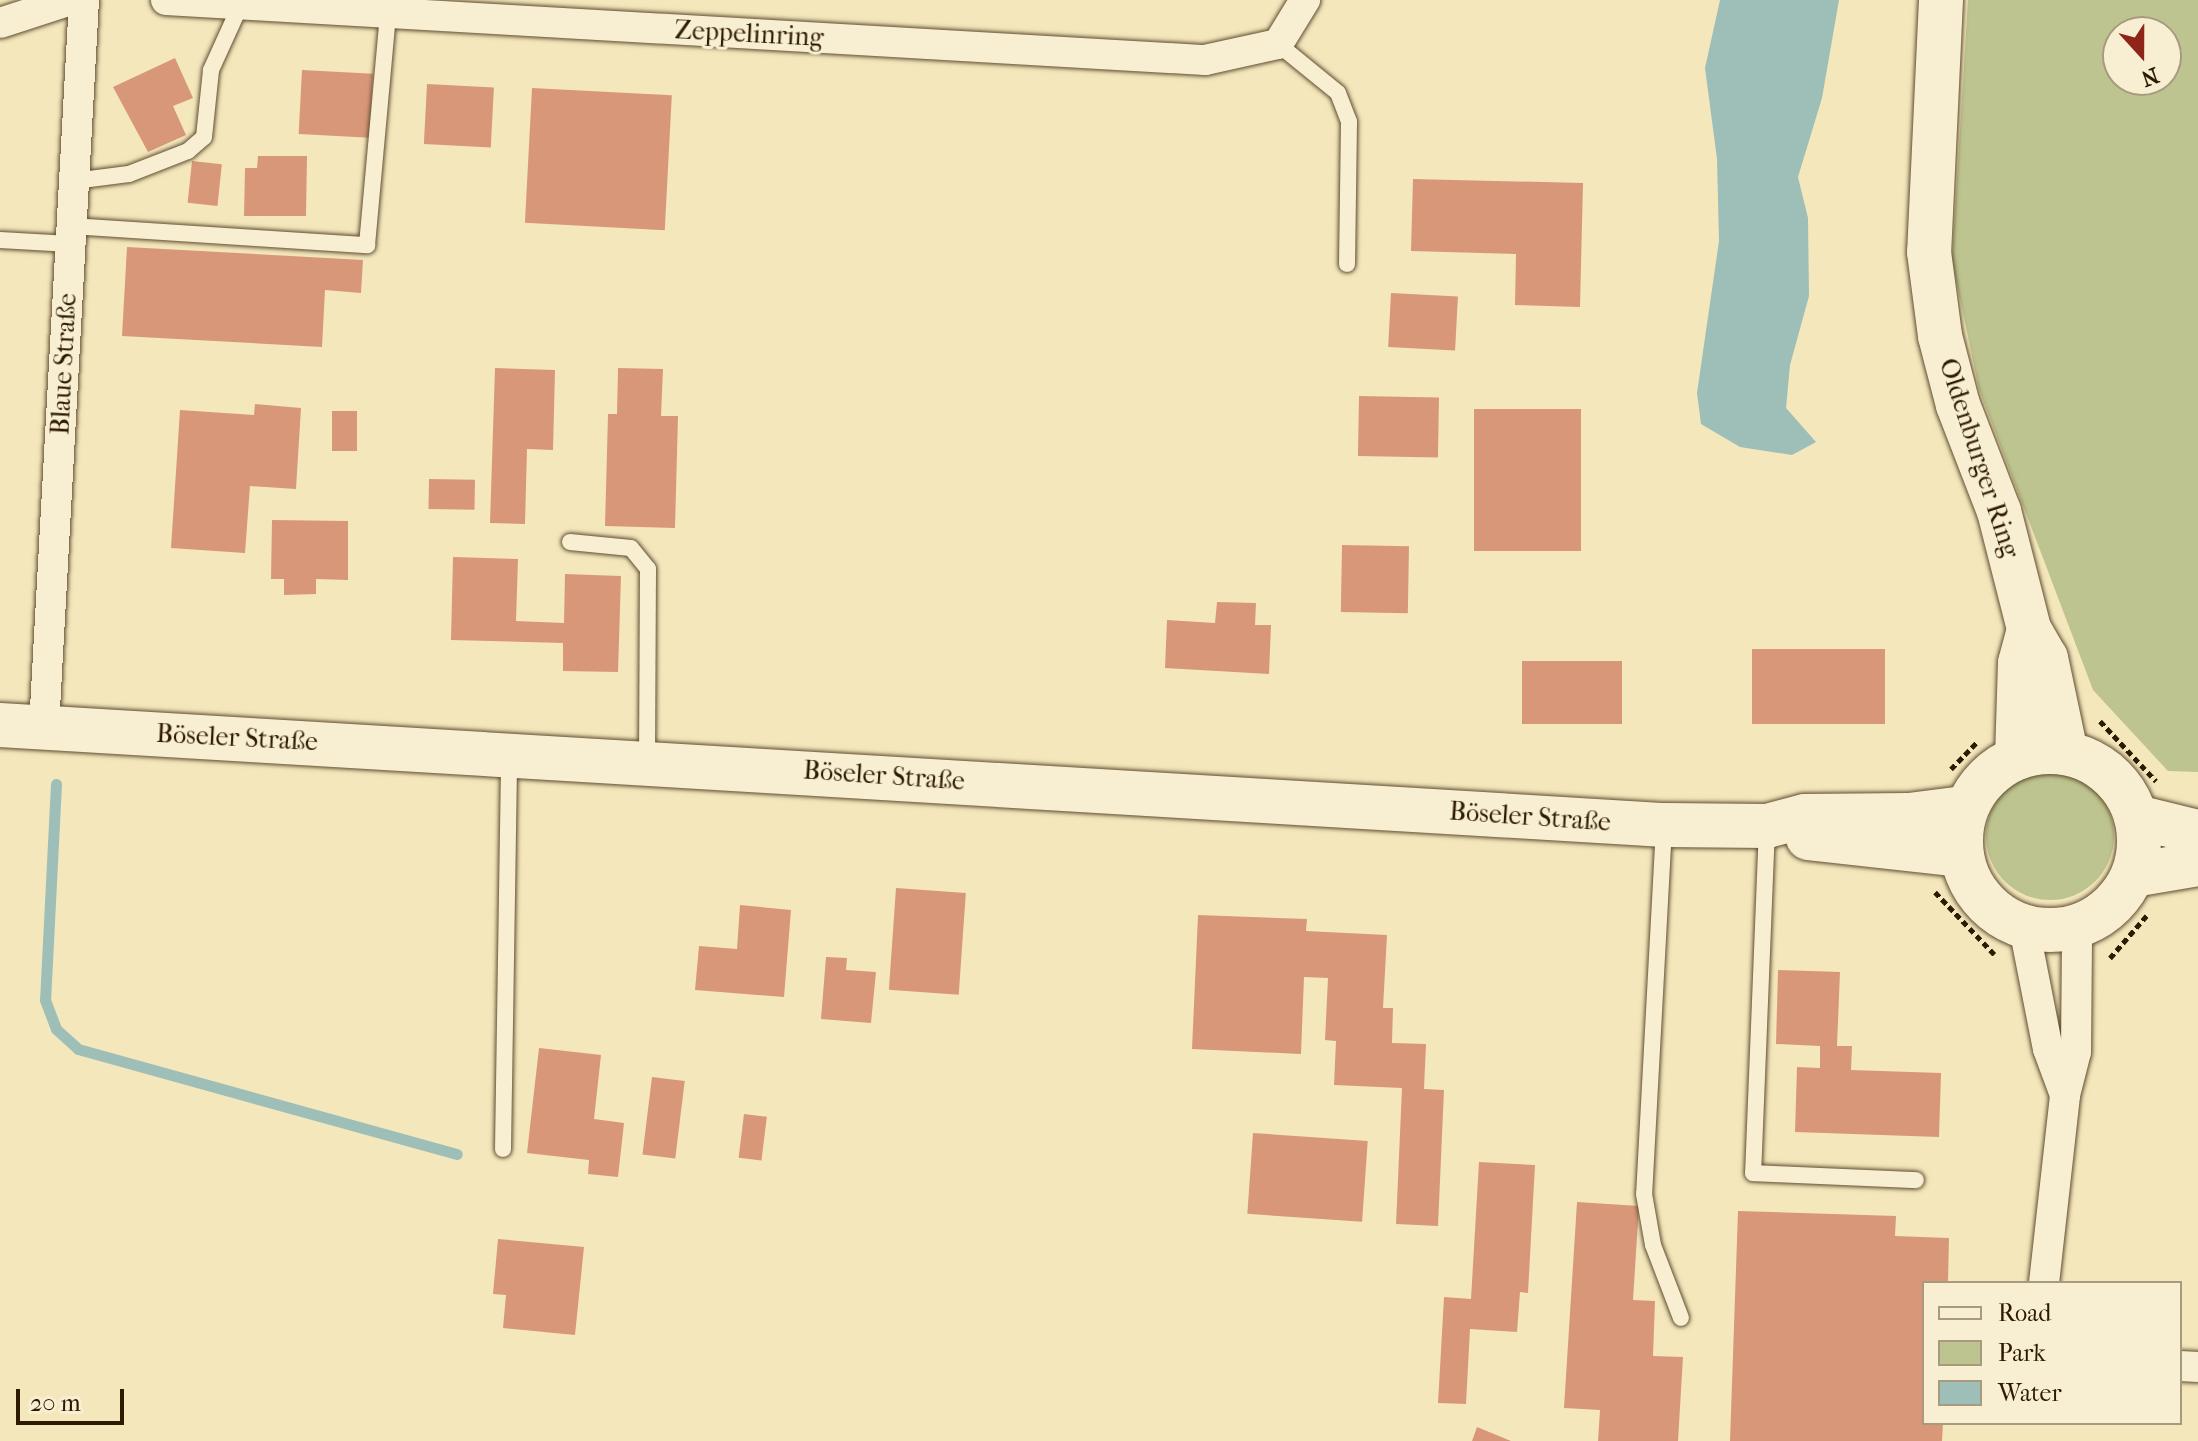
<!DOCTYPE html>
<html>
<head>
<meta charset="utf-8">
<style>
	body { margin:0 }
	#map { position:relative; width:2198px; height:1441px; overflow:hidden; background:#f4e7bc; font-family:"IM FELL French Canon",serif }
	div>[style] { position:absolute }
	.green>* { inset:0; background:#bec48f }
	.round { border-radius:50% }
	.water>* { inset:0; background:#9ebeb8 }
	.stream>* { height:11px; margin:-5.5px; padding:0 5.5px; transform-origin:5.5px; border-radius:5.5px; background:#9ebeb8 }
	.building>* { inset:0; background:#d9977a; transform-origin:0 0 }
	.path>* { height:5px; margin-top:-2.5px; transform-origin:0; background:repeating-linear-gradient(90deg,#2e1a00 0 6px,transparent 0 10px) }
	.roads { filter:drop-shadow(0 0 2px #604d2f) drop-shadow(0 0 2px #604d2f) }
	.service>* { height:16px; margin:-8px; padding:0 8px; transform-origin:8px; border-radius:8px; background:#f8efd3 }
	.minor>* { height:30px; margin:-15px; padding:0 15px; transform-origin:15px; border-radius:15px; background:#f8efd3 }
	.secondary>* { height:44px; margin:-22px; padding:0 22px; transform-origin:22px; border-radius:22px; background:#f8efd3 }
	.secondary>.ring { margin:-22px; padding:0; box-sizing:content-box; background:none; border:44px solid #f8efd3; border-radius:50% }
	span { translate:-50% -50%; white-space:nowrap; text-align:center; line-height:1.15; -webkit-text-stroke:6px #f8efd3; paint-order:stroke }
	.street-label { font-size:26px; color:#2e1a00 }
	.legend { position:absolute; left:1922px; top:1281px; width:260px; height:144px; box-sizing:border-box; background:#f8efd3; border:2px solid #a79a7f; margin:0; padding:10px 14px; list-style:none; font-size:24px; color:#2e1a00 }
	.legend li { display:flex; align-items:center; gap:16px; height:40px }
	.legend b { width:40px; border:2px solid #a79a7f }
	.north { position:absolute; left:2102px; top:16px; width:80px; height:80px; box-sizing:border-box; background:#f8efd3; border:2px solid #a79a7f; border-radius:50%; rotate:159deg; font-size:22px; font-weight:700; line-height:32px; text-align:center; color:#2e1a00 }
	.north::after { content:''; display:block; margin:auto; width:28px; height:36px; background:#8f2418; clip-path:polygon(50% 0,100% 100%,50% 72%,0 100%) }
	.scale { position:absolute; left:16px; top:1389px; width:108px; height:36px; box-sizing:border-box; border:4px solid #2e1a00; border-top:0; padding-left:10px; font-size:24px; line-height:28px; white-space:nowrap; color:#2e1a00; -webkit-text-stroke:6px #f8efd3; paint-order:stroke }
</style>
</head>
<body>
<div id="map">
	<div class="green">
		<div style="clip-path:polygon(evenodd,1968px 0,2198px 0,2198px 772px,2168px 771px,2093px 690px,1979px 389px,1952px 261px,1968px 0,2118px 32px,2166px 32px,2166px 80px,2118px 80px,2118px 32px)"></div>
		<div class="round" style="left:1986px;top:772px;width:128px;height:128px"></div>
	</div>
	<div class="water">
		<div style="clip-path:polygon(1720px 0,1839px 0,1822px 98px,1798px 177px,1808px 218px,1809px 296px,1790px 365px,1786px 408px,1816px 442px,1792px 455px,1740px 447px,1701px 424px,1697px 393px,1719px 241px,1717px 159px,1705px 68px)"></div>
	</div>
	<div class="stream">
		<div style="left:56px;top:784px;width:216px;rotate:92.9deg"></div>
		<div style="left:45px;top:1000px;width:31px;rotate:69deg"></div>
		<div style="left:56px;top:1029px;width:30px;rotate:42deg"></div>
		<div style="left:78px;top:1049px;width:393px;rotate:15.5deg"></div>
	</div>
	<div class="building">
		<div style="clip-path:polygon(175px 58px,193px 98px,173px 106px,186px 135px,148px 152px,113px 87px)"></div>
		<div style="left:302px;top:70px;width:71px;height:64px;rotate:3deg"></div>
		<div style="left:427px;top:84px;width:67px;height:60px;rotate:3deg"></div>
		<div style="left:532px;top:88px;width:140px;height:135px;rotate:3deg"></div>
		<div style="clip-path:polygon(258px 156px,307px 156px,306px 216px,244px 216px,245px 168px,257px 168px)"></div>
		<div style="left:192px;top:161px;width:30px;height:42px;rotate:6deg"></div>
		<div style="clip-path:polygon(1413px 179px,1583px 183px,1580px 307px,1515px 305px,1516px 254px,1411px 251px)"></div>
		<div style="clip-path:polygon(127px 247px,363px 260px,361px 293px,325px 290px,322px 347px,122px 336px)"></div>
		<div style="left:1391px;top:293px;width:67px;height:54px;rotate:3deg"></div>
		<div style="clip-path:polygon(495px 368px,555px 370px,553px 450px,527px 449px,525px 524px,490px 523px)"></div>
		<div style="clip-path:polygon(618px 368px,663px 369px,661px 416px,678px 416px,675px 528px,605px 526px,608px 414px,617px 414px)"></div>
		<div style="left:1359px;top:396px;width:80px;height:60px;rotate:1deg"></div>
		<div style="clip-path:polygon(255px 404px,301px 408px,296px 489px,250px 486px,245px 553px,171px 548px,180px 410px,254px 415px)"></div>
		<div style="left:1581px;top:409px;width:142px;height:107px;rotate:90deg"></div>
		<div style="left:332px;top:411px;width:25px;height:40px"></div>
		<div style="left:429px;top:479px;width:46px;height:30px;rotate:1deg"></div>
		<div style="clip-path:polygon(272px 520px,348px 521px,348px 580px,316px 579px,316px 594px,284px 595px,284px 579px,271px 579px)"></div>
		<div style="left:1342px;top:545px;width:67px;height:67px;rotate:1deg"></div>
		<div style="clip-path:polygon(453px 557px,518px 559px,516px 621px,564px 623px,565px 574px,621px 576px,618px 672px,563px 671px,563px 643px,451px 640px)"></div>
		<div style="clip-path:polygon(1217px 602px,1256px 603px,1255px 625px,1271px 625px,1269px 674px,1165px 668px,1167px 620px,1215px 623px)"></div>
		<div style="left:1752px;top:649px;width:133px;height:75px"></div>
		<div style="left:1522px;top:661px;width:100px;height:63px"></div>
		<div style="left:896px;top:888px;width:70px;height:102px;rotate:4deg"></div>
		<div style="clip-path:polygon(740px 905px,791px 910px,784px 997px,695px 990px,699px 946px,737px 949px)"></div>
		<div style="clip-path:polygon(1198px 915px,1307px 919px,1306px 931px,1387px 935px,1383px 1008px,1393px 1008px,1392px 1043px,1426px 1044px,1424px 1089px,1444px 1090px,1438px 1226px,1396px 1224px,1402px 1088px,1334px 1085px,1336px 1041px,1325px 1040px,1328px 978px,1304px 977px,1301px 1054px,1192px 1049px)"></div>
		<div style="clip-path:polygon(826px 957px,847px 958px,846px 970px,876px 972px,871px 1023px,821px 1019px)"></div>
		<div style="clip-path:polygon(1778px 970px,1840px 972px,1837px 1046px,1852px 1046px,1851px 1070px,1941px 1073px,1939px 1137px,1795px 1132px,1797px 1067px,1820px 1068px,1820px 1046px,1776px 1044px)"></div>
		<div style="clip-path:polygon(539px 1048px,601px 1055px,594px 1119px,624px 1123px,618px 1177px,588px 1174px,589px 1160px,527px 1153px)"></div>
		<div style="left:652px;top:1077px;width:33px;height:78px;rotate:7deg"></div>
		<div style="left:744px;top:1114px;width:23px;height:44px;rotate:7deg"></div>
		<div style="left:1253px;top:1133px;width:115px;height:81px;rotate:4deg"></div>
		<div style="clip-path:polygon(1479px 1162px,1535px 1165px,1528px 1293px,1520px 1292px,1517px 1332px,1470px 1329px,1466px 1404px,1438px 1403px,1444px 1297px,1471px 1299px)"></div>
		<div style="clip-path:polygon(1577px 1202px,1639px 1206px,1633px 1300px,1655px 1301px,1653px 1356px,1683px 1357px,1678px 1441px,1598px 1441px,1600px 1410px,1564px 1408px)"></div>
		<div style="clip-path:polygon(1738px 1211px,1896px 1216px,1895px 1236px,1949px 1238px,1948px 1283px,1924px 1283px,1924px 1423px,1943px 1423px,1942px 1441px,1730px 1441px)"></div>
		<div style="clip-path:polygon(498px 1239px,584px 1247px,575px 1335px,503px 1328px,506px 1295px,493px 1294px)"></div>
		<div style="clip-path:polygon(1477px 1427px,1511px 1441px,1472px 1441px)"></div>
	</div>
	<div class="path">
		<div style="left:2100px;top:721px;width:82px;rotate:47deg"></div>
		<div style="left:1951px;top:769px;width:37px;rotate:-46deg"></div>
		<div style="left:1935px;top:892px;width:86px;rotate:46.4deg"></div>
		<div style="left:2110px;top:958px;width:58px;rotate:-49.2deg"></div>
	</div>
	<div class="roads">
		<div class="service">
			<div style="left:1278px;top:44px;width:77px;rotate:39.2deg"></div>
			<div style="left:1338px;top:93px;width:31px;rotate:69deg"></div>
			<div style="left:1349px;top:122px;width:142px;rotate:90.8deg"></div>
			<div style="left:74px;top:181px;width:55px;rotate:-7.3deg"></div>
			<div style="left:129px;top:174px;width:63px;rotate:-21.3deg"></div>
			<div style="left:188px;top:151px;width:21px;rotate:-41deg"></div>
			<div style="left:204px;top:137px;width:67px;rotate:-84deg"></div>
			<div style="left:211px;top:70px;width:72px;rotate:-65.6deg"></div>
			<div style="left:71px;top:226px;width:297px;rotate:3.7deg"></div>
			<div style="left:367px;top:245px;width:233px;rotate:-84.8deg"></div>
			<div style="left:0;top:240px;width:70px;rotate:3.3deg"></div>
			<div style="left:570px;top:542px;width:61px;rotate:5.6deg"></div>
			<div style="left:631px;top:548px;width:27px;rotate:51deg"></div>
			<div style="left:648px;top:569px;width:193px;rotate:90.3deg"></div>
			<div style="left:1664px;top:827px;width:368px;rotate:93.1deg"></div>
			<div style="left:1644px;top:1194px;width:52px;rotate:80deg"></div>
			<div style="left:1653px;top:1245px;width:78px;rotate:69deg"></div>
			<div style="left:1767px;top:827px;width:346px;rotate:92.3deg"></div>
			<div style="left:1753px;top:1173px;width:163px;rotate:2.5deg"></div>
			<div style="left:503px;top:1149px;width:394px;rotate:-89.1deg"></div>
		</div>
		<div class="minor">
			<div style="left:166px;top:0;width:1041px;rotate:3.31deg"></div>
			<div style="left:1205px;top:60px;width:75px;rotate:-12.4deg"></div>
			<div style="left:1278px;top:44px;width:52px;rotate:-58.5deg"></div>
			<div style="left:0;top:23px;width:75px;rotate:-17.9deg"></div>
			<div style="left:44px;top:727px;width:728px;rotate:-86.85deg"></div>
			<div style="left:2024px;top:927px;width:124px;rotate:78.9deg"></div>
			<div style="left:2048px;top:1049px;width:49px;rotate:69.7deg"></div>
			<div style="left:2044px;top:1283px;width:189px;rotate:-83.6deg"></div>
			<div style="left:2065px;top:1095px;width:44px;rotate:-75.7deg"></div>
			<div style="left:2076px;top:1052px;width:125px;rotate:-89.5deg"></div>
			<div style="left:2180px;top:1366px;width:18px;rotate:3deg"></div>
		</div>
		<div class="secondary">
			<div style="left:1941px;top:0;width:252px;rotate:92.7deg"></div>
			<div style="left:1929px;top:252px;width:85px;rotate:82.5deg"></div>
			<div style="left:1940px;top:336px;width:71px;rotate:75.4deg"></div>
			<div style="left:1958px;top:405px;width:114px;rotate:68.9deg"></div>
			<div style="left:1999px;top:511px;width:122px;rotate:75.7deg"></div>
			<div style="left:2029px;top:629px;width:34px;rotate:60deg"></div>
			<div style="left:2046px;top:658px;width:97px;rotate:78.1deg"></div>
			<div style="left:0;top:725px;width:1668px;rotate:3.44deg"></div>
			<div style="left:1665px;top:825px;width:102px;rotate:0.6deg"></div>
			<div style="left:1767px;top:826px;width:39px;rotate:-15deg"></div>
			<div style="left:1805px;top:816px;width:104px;rotate:-0.6deg"></div>
			<div style="left:1909px;top:815px;width:55px;rotate:-7.3deg"></div>
			<div class="ring" style="left:1961px;top:752px;width:134px;height:134px"></div>
			<div style="left:2017px;top:758px;width:95px;rotate:-88.2deg"></div>
			<div style="left:2020px;top:663px;width:35px;rotate:-75deg"></div>
			<div style="left:2136px;top:817px;width:64px;rotate:13.6deg"></div>
			<div style="left:1808px;top:838px;width:154px;rotate:6.3deg"></div>
			<div style="left:2133px;top:875px;width:66px;rotate:-9.6deg"></div>
		</div>
	</div>
	<div class="street-label">
		<span style="left:749px;top:34px;rotate:3deg">Zeppelinring</span>
		<span style="left:64px;top:364px;rotate:-87deg">Blaue Straße</span>
		<span style="left:1979px;top:458px;rotate:72deg">Oldenburger Ring</span>
		<span style="left:237px;top:738px;rotate:3deg">Böseler Straße</span>
		<span style="left:884px;top:776px;rotate:4deg">Böseler Straße</span>
		<span style="left:1530px;top:817px;rotate:4deg">Böseler Straße</span>
	</div>
	<ul class="legend">
	<li><b style="height:10px;background:#f8efd3"></b>Road</li>
	<li><b style="height:22px;background:#bec48f"></b>Park</li>
	<li><b style="height:22px;background:#9ebeb8"></b>Water</li>
	</ul>
	<div class="north">N</div>
	<div class="scale">20 m</div>
</div>
</body>
</html>
